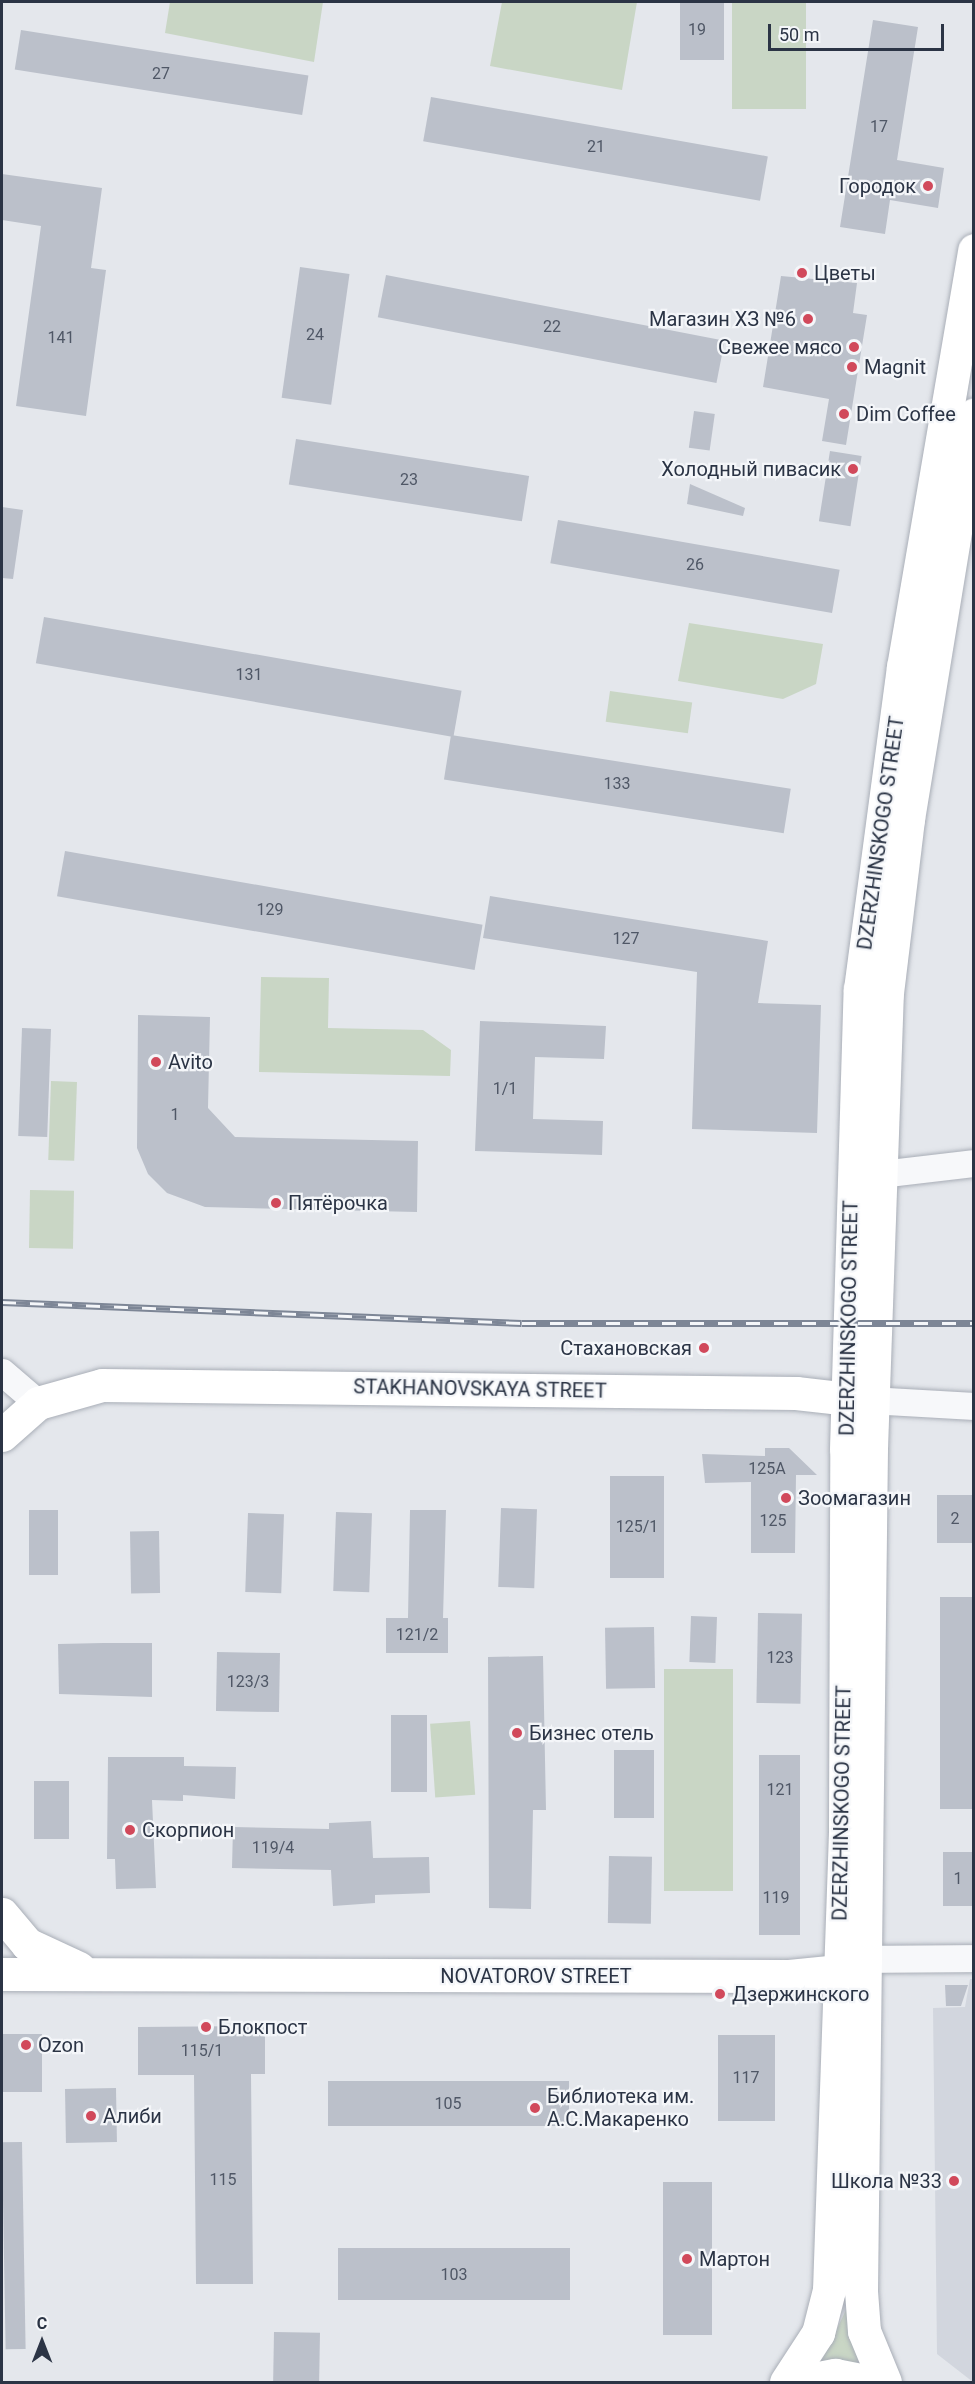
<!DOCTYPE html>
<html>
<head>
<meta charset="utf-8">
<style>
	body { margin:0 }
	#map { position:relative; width:975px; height:2384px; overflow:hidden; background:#e4e7ec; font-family:Roboto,sans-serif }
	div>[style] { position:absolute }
	.built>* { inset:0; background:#d2d6de }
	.green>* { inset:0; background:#c9d6c5; transform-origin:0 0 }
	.building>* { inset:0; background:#bbc0ca; transform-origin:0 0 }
	.roads { filter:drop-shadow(0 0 2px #a9aeb7) drop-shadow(0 0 2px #a9aeb7) }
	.minor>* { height:27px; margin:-13.5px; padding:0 13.5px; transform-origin:13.5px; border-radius:13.5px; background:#f7f8fa }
	.major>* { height:33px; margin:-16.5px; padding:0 16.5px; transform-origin:16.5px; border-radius:16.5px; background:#fff }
	.rail>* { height:7px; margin-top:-3.5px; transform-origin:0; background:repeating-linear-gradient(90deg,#f4f6f9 0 14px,#7d8696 0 28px); box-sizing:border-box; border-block:2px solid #7d8696 }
	.dots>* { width:16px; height:16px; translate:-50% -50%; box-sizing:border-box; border:3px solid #f4f6f9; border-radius:50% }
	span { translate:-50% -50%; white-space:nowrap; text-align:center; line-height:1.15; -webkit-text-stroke:4.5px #f4f6f9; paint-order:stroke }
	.number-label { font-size:16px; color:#4f5766 }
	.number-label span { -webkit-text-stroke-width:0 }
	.poi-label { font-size:20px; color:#2b3445 }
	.right { translate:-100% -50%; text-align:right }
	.left { translate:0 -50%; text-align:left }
	.street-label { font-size:20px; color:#2b3445 }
	.frame { position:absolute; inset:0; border:3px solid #2b3445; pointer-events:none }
	.north { position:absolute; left:12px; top:2312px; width:60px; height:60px; -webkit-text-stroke:4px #f4f6f9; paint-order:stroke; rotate:0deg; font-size:16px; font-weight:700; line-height:24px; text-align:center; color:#2b3445 }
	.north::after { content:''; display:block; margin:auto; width:21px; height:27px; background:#2b3445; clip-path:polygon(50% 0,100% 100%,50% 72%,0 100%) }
	.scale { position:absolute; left:768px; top:24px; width:176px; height:27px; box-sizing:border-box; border:3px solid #2b3445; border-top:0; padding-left:8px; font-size:18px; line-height:21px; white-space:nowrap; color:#2b3445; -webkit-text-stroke:4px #f4f6f9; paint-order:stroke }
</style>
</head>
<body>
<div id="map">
	<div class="built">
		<div style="clip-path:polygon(970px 1979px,974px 1979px,973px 2382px,937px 2354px,933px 2008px,965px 2007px)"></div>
	</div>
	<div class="green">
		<div style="clip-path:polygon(170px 2px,323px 2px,314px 62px,165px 33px)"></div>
		<div style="clip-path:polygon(502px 2px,637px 2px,622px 90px,490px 66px)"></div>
		<div style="left:732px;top:2px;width:74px;height:107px"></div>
		<div style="clip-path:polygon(689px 623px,823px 644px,816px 684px,783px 699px,678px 681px)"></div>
		<div style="left:610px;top:691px;width:83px;height:31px;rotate:8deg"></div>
		<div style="clip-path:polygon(261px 977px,329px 978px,328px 1028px,423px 1030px,451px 1050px,450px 1076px,259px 1072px)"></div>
		<div style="left:51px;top:1081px;width:26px;height:79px;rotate:2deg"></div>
		<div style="left:30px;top:1190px;width:44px;height:58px;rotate:1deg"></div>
		<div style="left:664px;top:1669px;width:69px;height:222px"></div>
		<div style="left:470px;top:1721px;width:74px;height:40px;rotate:86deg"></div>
		<div style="clip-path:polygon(847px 2308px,867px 2372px,818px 2368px)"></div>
	</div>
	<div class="building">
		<div style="left:680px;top:2px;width:44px;height:58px"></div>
		<div style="clip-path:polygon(873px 20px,918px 27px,897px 160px,944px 168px,938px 208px,890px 200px,885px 234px,840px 227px)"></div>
		<div style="left:21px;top:30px;width:291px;height:40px;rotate:9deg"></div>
		<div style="left:431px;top:97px;width:342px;height:45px;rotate:10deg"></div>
		<div style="clip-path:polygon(2px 174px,102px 188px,91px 268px,106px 270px,86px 416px,16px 406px,41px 226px,2px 220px)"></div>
		<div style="left:300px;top:267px;width:50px;height:132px;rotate:8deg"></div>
		<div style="left:386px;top:275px;width:345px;height:43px;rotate:11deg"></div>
		<div style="clip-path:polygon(781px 276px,857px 283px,853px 313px,867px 315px,846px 445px,822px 441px,829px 399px,763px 387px)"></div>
		<div style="left:694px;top:411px;width:21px;height:37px;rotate:8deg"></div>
		<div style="left:296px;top:439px;width:236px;height:46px;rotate:9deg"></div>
		<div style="left:830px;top:451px;width:32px;height:71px;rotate:9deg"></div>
		<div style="clip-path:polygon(690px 484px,745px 508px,743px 516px,687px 504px)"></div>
		<div style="clip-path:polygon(2px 507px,23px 510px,13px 579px,2px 578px)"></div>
		<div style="left:558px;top:520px;width:286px;height:44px;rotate:10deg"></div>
		<div style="left:44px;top:617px;width:424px;height:47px;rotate:10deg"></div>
		<div style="left:451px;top:735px;width:344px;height:45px;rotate:9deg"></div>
		<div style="left:65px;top:851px;width:424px;height:46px;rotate:10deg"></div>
		<div style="clip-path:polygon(490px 896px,768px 941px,758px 1003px,821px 1005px,817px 1133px,692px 1129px,697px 972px,483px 938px)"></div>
		<div style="clip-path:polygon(138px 1015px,210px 1017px,208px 1108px,235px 1137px,418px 1141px,417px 1212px,205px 1207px,167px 1193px,148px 1174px,137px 1148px)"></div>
		<div style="clip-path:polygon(480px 1021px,606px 1026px,604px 1059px,535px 1057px,533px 1119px,603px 1121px,602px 1155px,475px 1151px)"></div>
		<div style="left:22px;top:1028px;width:29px;height:108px;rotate:2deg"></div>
		<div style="clip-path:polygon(765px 1448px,789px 1448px,817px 1475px,796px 1475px,795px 1553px,751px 1553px,751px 1482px,705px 1483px,702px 1454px,765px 1456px)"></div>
		<div style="left:610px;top:1476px;width:54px;height:102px"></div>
		<div style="left:937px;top:1495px;width:37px;height:48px"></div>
		<div style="left:501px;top:1508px;width:36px;height:79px;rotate:2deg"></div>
		<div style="left:29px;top:1510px;width:29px;height:65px"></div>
		<div style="clip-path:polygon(410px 1510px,446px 1510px,443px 1618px,448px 1618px,448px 1653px,386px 1653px,386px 1618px,408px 1618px)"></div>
		<div style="left:336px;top:1512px;width:36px;height:79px;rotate:2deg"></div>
		<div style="left:248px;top:1513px;width:36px;height:79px;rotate:2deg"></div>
		<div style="left:159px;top:1531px;width:62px;height:29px;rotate:89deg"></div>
		<div style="left:940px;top:1597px;width:34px;height:212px"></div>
		<div style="left:758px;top:1613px;width:44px;height:90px;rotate:1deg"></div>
		<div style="left:691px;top:1616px;width:26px;height:46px;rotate:2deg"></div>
		<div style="left:654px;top:1627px;width:61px;height:49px;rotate:89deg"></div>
		<div style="clip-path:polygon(103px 1643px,152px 1643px,152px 1697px,59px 1694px,58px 1644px)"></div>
		<div style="left:217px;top:1652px;width:63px;height:59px;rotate:1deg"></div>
		<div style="clip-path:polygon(543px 1656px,546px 1810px,533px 1810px,531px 1909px,489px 1908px,488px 1657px)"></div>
		<div style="left:391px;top:1715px;width:36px;height:77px"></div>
		<div style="left:614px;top:1750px;width:40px;height:68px"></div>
		<div style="left:759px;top:1755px;width:41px;height:180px"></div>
		<div style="clip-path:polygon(108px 1757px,184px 1757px,184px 1766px,236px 1767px,235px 1799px,183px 1795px,183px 1801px,152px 1800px,156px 1888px,116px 1889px,115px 1859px,107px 1859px)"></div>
		<div style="left:34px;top:1781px;width:35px;height:58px"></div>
		<div style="clip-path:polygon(371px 1821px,373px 1858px,429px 1857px,430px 1893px,375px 1895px,375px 1903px,333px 1906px,331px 1870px,232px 1868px,233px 1827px,329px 1829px,329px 1823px)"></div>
		<div style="left:974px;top:1852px;width:54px;height:31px;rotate:90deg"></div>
		<div style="left:609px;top:1856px;width:43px;height:67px;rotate:1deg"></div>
		<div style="clip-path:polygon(945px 1985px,968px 1985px,961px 2006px,946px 2006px)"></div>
		<div style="clip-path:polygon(265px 2026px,265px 2074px,251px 2074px,253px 2284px,196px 2284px,194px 2075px,138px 2075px,138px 2027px)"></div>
		<div style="left:2px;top:2034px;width:40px;height:58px"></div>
		<div style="left:718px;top:2035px;width:57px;height:86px"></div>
		<div style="left:328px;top:2081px;width:241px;height:45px"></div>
		<div style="left:116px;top:2088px;width:54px;height:51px;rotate:89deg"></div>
		<div style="left:22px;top:2142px;width:207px;height:20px;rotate:89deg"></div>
		<div style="left:663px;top:2182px;width:49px;height:153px"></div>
		<div style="left:338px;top:2248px;width:232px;height:52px"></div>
		<div style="left:274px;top:2332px;width:46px;height:50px;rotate:1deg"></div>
	</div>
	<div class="roads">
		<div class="minor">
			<div style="left:880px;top:1174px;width:95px;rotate:-6.7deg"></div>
			<div style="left:2px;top:1372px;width:48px;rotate:40.7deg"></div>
			<div style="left:852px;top:1399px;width:122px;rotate:3.3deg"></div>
			<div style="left:865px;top:1959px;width:109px;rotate:-0.5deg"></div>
		</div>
		<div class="major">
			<div style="left:2px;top:1435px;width:48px;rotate:-41.6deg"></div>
			<div style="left:38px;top:1403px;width:66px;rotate:-15.7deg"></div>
			<div style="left:102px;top:1385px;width:694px;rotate:0.66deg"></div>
			<div style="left:796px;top:1393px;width:52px;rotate:6.6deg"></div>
			<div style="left:2px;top:1914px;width:39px;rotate:50deg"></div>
			<div style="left:27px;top:1944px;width:57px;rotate:24.8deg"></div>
			<div style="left:2px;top:1974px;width:787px;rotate:0.15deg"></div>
			<div style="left:789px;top:1976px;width:48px;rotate:-5.9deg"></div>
			<div style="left:837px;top:1971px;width:23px;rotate:-23deg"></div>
			<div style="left:786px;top:2382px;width:59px;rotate:-56.9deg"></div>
			<div style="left:818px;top:2333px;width:44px;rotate:-75.7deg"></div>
			<div style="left:829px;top:2290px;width:463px;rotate:-88deg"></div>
			<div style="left:845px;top:1827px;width:378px;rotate:-89.8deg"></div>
			<div style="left:846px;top:1449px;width:460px;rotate:-88.3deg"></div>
			<div style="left:860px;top:989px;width:325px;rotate:-82.4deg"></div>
			<div style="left:903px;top:667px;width:423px;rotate:-80.3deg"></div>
			<div style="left:798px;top:2382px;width:38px;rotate:-11deg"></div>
			<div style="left:835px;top:2375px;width:38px;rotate:11deg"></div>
			<div style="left:885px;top:2382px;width:55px;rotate:-112.4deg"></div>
			<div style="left:864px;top:2331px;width:40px;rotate:-94.3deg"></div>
			<div style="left:861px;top:2291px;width:843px;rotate:-89.32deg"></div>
			<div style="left:871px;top:1448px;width:455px;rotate:-88deg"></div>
			<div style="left:887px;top:993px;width:175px;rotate:-83.1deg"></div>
			<div style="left:908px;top:819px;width:410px;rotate:-80.7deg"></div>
		</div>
	</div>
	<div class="rail">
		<div style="left:2px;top:1302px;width:520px;rotate:2.31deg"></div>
		<div style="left:522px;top:1323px;width:452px"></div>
	</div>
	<div class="dots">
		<div style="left:928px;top:186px;background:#d1495b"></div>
		<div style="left:802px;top:273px;background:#d1495b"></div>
		<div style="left:808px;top:319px;background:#d1495b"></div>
		<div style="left:854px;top:347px;background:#d1495b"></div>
		<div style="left:852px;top:367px;background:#d1495b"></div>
		<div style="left:844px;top:414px;background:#d1495b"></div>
		<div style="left:853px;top:469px;background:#d1495b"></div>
		<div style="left:156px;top:1062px;background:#d1495b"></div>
		<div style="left:276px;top:1203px;background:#d1495b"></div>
		<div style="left:704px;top:1348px;background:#d1495b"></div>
		<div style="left:786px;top:1498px;background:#d1495b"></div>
		<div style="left:517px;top:1733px;background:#d1495b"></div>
		<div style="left:130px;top:1830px;background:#d1495b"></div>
		<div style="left:720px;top:1994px;background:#d1495b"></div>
		<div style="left:206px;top:2027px;background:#d1495b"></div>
		<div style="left:26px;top:2045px;background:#d1495b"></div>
		<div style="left:535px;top:2108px;background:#d1495b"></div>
		<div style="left:91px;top:2116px;background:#d1495b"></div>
		<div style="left:954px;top:2181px;background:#d1495b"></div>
		<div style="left:687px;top:2259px;background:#d1495b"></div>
	</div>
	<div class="number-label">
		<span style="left:697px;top:30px">19</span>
		<span style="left:161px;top:74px">27</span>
		<span style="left:879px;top:127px">17</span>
		<span style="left:596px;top:147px">21</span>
		<span style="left:552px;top:327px">22</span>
		<span style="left:315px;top:335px">24</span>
		<span style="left:61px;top:338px">141</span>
		<span style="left:409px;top:480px">23</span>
		<span style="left:695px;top:565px">26</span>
		<span style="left:249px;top:675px">131</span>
		<span style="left:617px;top:784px">133</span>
		<span style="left:270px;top:910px">129</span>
		<span style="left:626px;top:939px">127</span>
		<span style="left:505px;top:1089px">1/1</span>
		<span style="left:175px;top:1115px">1</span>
		<span style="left:767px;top:1469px">125А</span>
		<span style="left:955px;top:1519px">2</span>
		<span style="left:773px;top:1521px">125</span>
		<span style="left:637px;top:1527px">125/1</span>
		<span style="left:417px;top:1635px">121/2</span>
		<span style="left:780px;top:1658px">123</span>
		<span style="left:248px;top:1682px">123/3</span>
		<span style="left:780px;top:1790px">121</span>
		<span style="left:273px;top:1848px">119/4</span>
		<span style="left:958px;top:1879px">1</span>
		<span style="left:776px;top:1898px">119</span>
		<span style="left:202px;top:2051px">115/1</span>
		<span style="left:746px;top:2078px">117</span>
		<span style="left:448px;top:2104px">105</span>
		<span style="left:223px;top:2180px">115</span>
		<span style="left:454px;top:2275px">103</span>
	</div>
	<div class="poi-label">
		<span class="right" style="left:916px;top:186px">Городок</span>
		<span class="left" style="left:814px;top:273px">Цветы</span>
		<span class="right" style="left:796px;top:319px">Магазин ХЗ №6</span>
		<span class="right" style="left:842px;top:347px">Свежее мясо</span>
		<span class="left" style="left:864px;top:367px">Magnit</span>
		<span class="left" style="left:856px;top:414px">Dim Coffee</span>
		<span class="right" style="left:841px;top:469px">Холодный пивасик</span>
		<span class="left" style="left:168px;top:1062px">Avito</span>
		<span class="left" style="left:288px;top:1203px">Пятёрочка</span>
		<span class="right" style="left:692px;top:1348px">Стахановская</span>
		<span class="left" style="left:798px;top:1498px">Зоомагазин</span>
		<span class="left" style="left:529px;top:1733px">Бизнес отель</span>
		<span class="left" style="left:142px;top:1830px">Скорпион</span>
		<span class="left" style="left:732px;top:1994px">Дзержинского</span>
		<span class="left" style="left:218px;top:2027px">Блокпост</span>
		<span class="left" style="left:38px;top:2045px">Ozon</span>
		<span class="left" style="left:547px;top:2108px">Библиотека им.<br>А.С.Макаренко</span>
		<span class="left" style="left:103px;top:2116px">Алиби</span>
		<span class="right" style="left:942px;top:2181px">Школа №33</span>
		<span class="left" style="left:699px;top:2259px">Мартон</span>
	</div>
	<div class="street-label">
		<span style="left:881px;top:833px;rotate:-82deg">DZERZHINSKOGO STREET</span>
		<span style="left:849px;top:1318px;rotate:-89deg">DZERZHINSKOGO STREET</span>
		<span style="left:480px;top:1389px;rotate:1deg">STAKHANOVSKAYA STREET</span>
		<span style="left:842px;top:1803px;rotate:-89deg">DZERZHINSKOGO STREET</span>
		<span style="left:536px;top:1976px">NOVATOROV STREET</span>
	</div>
	<div class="frame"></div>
	<div class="north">С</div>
	<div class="scale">50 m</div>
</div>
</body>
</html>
